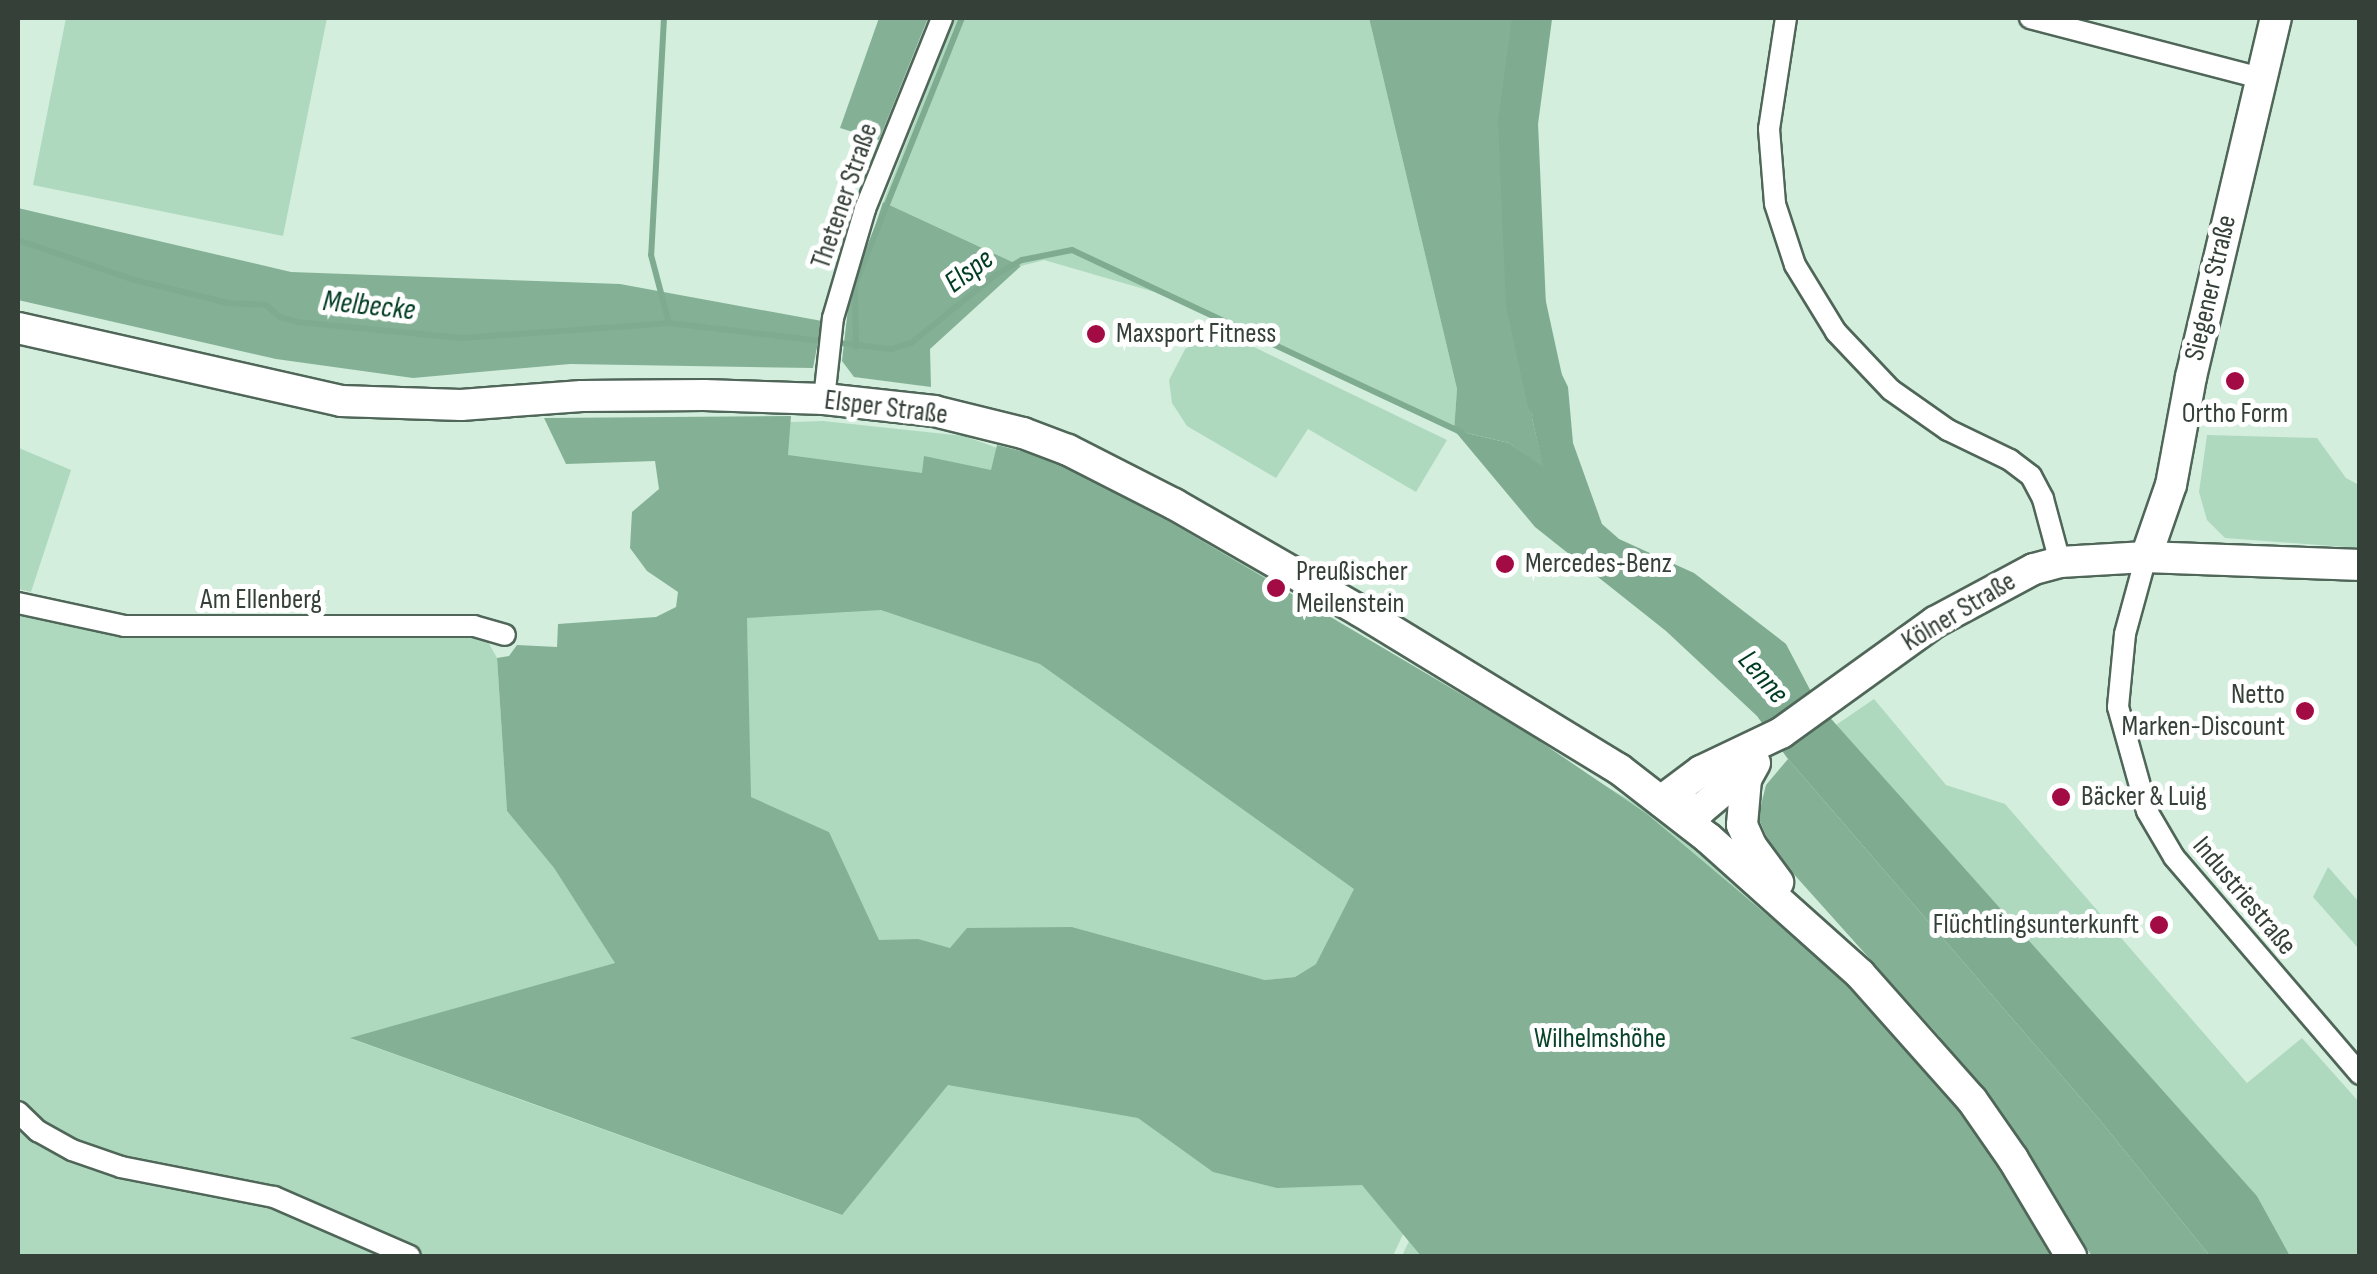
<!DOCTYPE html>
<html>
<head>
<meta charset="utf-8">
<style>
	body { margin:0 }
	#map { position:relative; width:2377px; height:1274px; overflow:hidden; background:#d3eedd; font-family:"Sofia Sans Condensed",sans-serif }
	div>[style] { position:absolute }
	.green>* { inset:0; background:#aed9bf }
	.forest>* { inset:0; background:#84b196 }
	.water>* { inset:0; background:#7fac91 }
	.stream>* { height:6px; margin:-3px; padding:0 3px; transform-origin:3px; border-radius:3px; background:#7fac91 }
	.river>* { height:40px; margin:-20px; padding:0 20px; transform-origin:20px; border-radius:20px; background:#7fac91 }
	.roads { filter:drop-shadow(2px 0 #4f6658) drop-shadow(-2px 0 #4f6658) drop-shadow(0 2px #4f6658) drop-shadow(0 -2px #4f6658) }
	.minor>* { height:20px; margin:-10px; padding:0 10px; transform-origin:10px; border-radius:10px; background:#fff }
	.primary>* { height:30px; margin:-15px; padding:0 15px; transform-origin:15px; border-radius:15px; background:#fff }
	.dots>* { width:28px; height:28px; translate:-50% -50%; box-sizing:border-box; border:5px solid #fff; border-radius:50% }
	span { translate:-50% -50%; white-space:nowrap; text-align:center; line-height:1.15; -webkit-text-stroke:10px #fff; paint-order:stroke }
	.street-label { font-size:28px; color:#354039 }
	.poi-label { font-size:28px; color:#354039 }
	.left { translate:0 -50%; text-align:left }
	.right { translate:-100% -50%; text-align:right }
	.park-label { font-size:28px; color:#094429 }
	.water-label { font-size:30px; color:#003c22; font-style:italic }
	.frame { position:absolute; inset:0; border:20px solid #354039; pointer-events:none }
</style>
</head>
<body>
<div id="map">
	<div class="green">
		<i style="clip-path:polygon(66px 18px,327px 18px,283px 236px,33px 185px)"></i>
		<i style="clip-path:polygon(955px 18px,1369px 18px,1457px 389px,1454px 430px,1301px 355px,1158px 293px,1044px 260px,1021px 266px,883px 202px)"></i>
		<i style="clip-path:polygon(1200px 321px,1447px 440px,1416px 492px,1308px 429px,1276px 478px,1187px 426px,1172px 403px,1169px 380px)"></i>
		<i style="clip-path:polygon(evenodd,823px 421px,964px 436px,1113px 489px,1264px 575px,1444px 706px,1592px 778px,1713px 849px,1877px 997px,2043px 1256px,1402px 1256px,1409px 1241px,1373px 1198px,1403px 1234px,1393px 1256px,18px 1256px,18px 613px,124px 635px,448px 634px,487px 640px,497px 658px,507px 811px,554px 868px,616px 963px,352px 1039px,841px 1215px,947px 1085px,911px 1065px,829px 832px,750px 797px,747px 629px,738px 631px,764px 423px,823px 421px,1072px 927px,1265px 980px,1295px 977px,1316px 964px,1293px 1023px,1072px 927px)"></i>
		<i style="clip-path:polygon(2207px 435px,2317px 438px,2346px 478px,2359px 485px,2359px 548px,2225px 538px,2207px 520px,2199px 492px)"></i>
		<i style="clip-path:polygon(19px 448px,71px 470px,31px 592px,18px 589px)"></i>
		<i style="clip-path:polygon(1874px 699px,1946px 785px,2005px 804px,2247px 1083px,2302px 1038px,2359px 1102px,2359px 1256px,2290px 1256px,2257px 1196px,1836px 725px)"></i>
		<i style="clip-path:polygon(2328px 867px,2359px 902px,2359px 949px,2313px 897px)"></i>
	</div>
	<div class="forest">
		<i style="clip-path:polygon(879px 18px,928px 18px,879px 140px,840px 128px)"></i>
		<i style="clip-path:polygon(1369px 18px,1535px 18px,1528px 65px,1537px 323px,1532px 418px,1544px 469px,1509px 443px,1454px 430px,1457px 389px)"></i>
		<i style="clip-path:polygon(883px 202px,1021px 266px,930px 349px,931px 387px,854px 377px,842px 361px,848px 308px)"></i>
		<i style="clip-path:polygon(18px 208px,291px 272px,620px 284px,822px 321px,813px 368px,570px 364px,413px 378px,276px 359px,18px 300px)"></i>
		<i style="clip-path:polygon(evenodd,791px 416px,788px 455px,922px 473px,924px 456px,991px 470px,997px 445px,1049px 458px,1124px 495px,1529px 734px,1647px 814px,1838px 975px,1889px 1025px,1992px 1151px,2058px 1256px,1421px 1256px,1362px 1185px,1277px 1188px,1213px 1172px,1138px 1118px,948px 1085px,842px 1215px,350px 1038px,615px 963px,554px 868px,507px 811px,497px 658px,509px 656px,517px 645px,557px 647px,558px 624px,656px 617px,676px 607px,678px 592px,647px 571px,630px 548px,632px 512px,659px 489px,655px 461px,566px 464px,544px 418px,791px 416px,881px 610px,1040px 664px,1354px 889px,1316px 964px,1295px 977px,1265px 980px,1072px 927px,967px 928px,950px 948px,918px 939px,879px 940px,829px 832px,751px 797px,747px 618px,881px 610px)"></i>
		<i style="clip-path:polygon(1788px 759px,2099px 1119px,2210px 1256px,2092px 1256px,1939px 1036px,1773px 851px,1758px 817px,1766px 785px)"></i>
	</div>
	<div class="water">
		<i style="clip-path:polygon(1537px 323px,1568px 387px,1573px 443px,1602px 524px,1619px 539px,1694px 573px,1786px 644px,1817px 703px,2257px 1196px,2290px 1256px,2210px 1256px,2099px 1119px,1788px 759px,1757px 716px,1666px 631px,1535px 527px,1454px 430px,1509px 443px,1543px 467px,1532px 418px)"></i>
	</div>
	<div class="stream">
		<i style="left:664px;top:18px;width:237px;rotate:93.1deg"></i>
		<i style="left:651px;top:255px;width:70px;rotate:75.2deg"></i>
		<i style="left:669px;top:323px;width:224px;rotate:6.7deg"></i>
		<i style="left:891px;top:349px;width:21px;rotate:-17deg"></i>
		<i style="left:911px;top:343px;width:107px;rotate:-38.9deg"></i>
		<i style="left:994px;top:276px;width:32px;rotate:-30deg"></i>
		<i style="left:1022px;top:260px;width:51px;rotate:-11.3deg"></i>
		<i style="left:1072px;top:250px;width:431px;rotate:25.1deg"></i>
		<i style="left:18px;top:240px;width:120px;rotate:19deg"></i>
		<i style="left:131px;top:279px;width:100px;rotate:13.9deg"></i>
		<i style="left:228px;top:303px;width:38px;rotate:3deg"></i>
		<i style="left:266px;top:305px;width:18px;rotate:41deg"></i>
		<i style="left:280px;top:317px;width:18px;rotate:16deg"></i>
		<i style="left:297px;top:322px;width:166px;rotate:5.5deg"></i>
		<i style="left:462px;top:338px;width:208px;rotate:-4.1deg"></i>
		<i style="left:856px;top:347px;width:63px;rotate:-90.9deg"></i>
		<i style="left:855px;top:284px;width:287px;rotate:-68.1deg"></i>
	</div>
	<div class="river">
		<i style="left:1532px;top:18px;width:106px;rotate:97.6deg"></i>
		<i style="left:1518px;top:123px;width:181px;rotate:87.5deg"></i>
		<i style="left:1526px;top:304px;width:98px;rotate:77.7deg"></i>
	</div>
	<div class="roads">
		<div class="minor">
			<i style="left:1786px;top:18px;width:112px;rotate:98.7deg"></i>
			<i style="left:1769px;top:129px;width:75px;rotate:85.4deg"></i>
			<i style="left:1775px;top:204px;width:64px;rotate:71.8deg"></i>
			<i style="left:1795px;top:265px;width:79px;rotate:58.5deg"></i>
			<i style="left:1836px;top:332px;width:80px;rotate:46.5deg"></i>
			<i style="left:1891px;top:390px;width:70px;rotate:35.1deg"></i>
			<i style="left:1948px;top:430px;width:69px;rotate:25.8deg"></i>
			<i style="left:2010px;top:460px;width:26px;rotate:37deg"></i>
			<i style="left:2031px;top:476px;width:26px;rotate:62deg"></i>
			<i style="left:2043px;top:499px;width:65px;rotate:74.9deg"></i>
			<i style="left:2030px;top:18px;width:239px;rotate:14.6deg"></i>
			<i style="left:824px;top:399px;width:81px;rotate:-83.7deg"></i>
			<i style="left:833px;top:318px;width:114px;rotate:-73.6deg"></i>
			<i style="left:865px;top:209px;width:206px;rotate:-68deg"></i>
			<i style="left:2146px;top:557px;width:80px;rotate:105.3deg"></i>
			<i style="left:2125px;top:634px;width:73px;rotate:95.5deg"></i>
			<i style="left:2118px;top:707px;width:108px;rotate:74.4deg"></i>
			<i style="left:2147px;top:811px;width:53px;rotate:59.6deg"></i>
			<i style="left:2174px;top:857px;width:286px;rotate:49.4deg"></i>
			<i style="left:18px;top:603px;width:108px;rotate:12.2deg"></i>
			<i style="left:124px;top:626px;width:350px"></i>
			<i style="left:474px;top:626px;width:32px;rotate:16deg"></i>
			<i style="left:18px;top:1112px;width:28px;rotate:44deg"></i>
			<i style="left:38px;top:1131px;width:39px;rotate:29deg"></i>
			<i style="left:72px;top:1150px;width:52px;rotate:19.1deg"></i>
			<i style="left:121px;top:1167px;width:156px;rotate:11.1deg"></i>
			<i style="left:274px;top:1197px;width:148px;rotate:23.5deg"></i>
		</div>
		<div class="primary">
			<i style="left:18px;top:328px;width:331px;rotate:12.7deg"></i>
			<i style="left:341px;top:401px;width:120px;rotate:1.9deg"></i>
			<i style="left:461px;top:405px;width:121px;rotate:-4.3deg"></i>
			<i style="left:582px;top:396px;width:122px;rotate:-0.5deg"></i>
			<i style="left:704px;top:395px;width:120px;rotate:1.9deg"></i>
			<i style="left:824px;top:399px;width:111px;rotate:6.2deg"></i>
			<i style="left:934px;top:411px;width:92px;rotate:13.9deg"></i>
			<i style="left:1023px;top:433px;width:48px;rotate:20.7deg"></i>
			<i style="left:1068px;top:450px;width:119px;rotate:27deg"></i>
			<i style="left:1174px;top:504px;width:215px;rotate:29.9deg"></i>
			<i style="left:1360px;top:611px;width:303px;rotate:31.4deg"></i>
			<i style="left:1619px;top:769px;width:113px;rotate:37.8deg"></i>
			<i style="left:1708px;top:838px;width:204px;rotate:41.8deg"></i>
			<i style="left:1860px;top:974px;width:169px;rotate:48.4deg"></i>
			<i style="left:1972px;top:1100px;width:72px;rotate:55.2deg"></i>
			<i style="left:2013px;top:1159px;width:113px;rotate:59.1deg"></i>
			<i style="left:2146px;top:557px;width:76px;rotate:-70.9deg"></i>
			<i style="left:2171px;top:485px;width:110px;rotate:-79.5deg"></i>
			<i style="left:2191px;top:377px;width:369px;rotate:-76.7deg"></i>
			<i style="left:1755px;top:763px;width:18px;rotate:119deg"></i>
			<i style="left:1746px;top:779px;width:46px;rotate:95deg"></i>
			<i style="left:1742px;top:825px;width:24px;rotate:66deg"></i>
			<i style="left:1752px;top:847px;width:44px;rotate:53.4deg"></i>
			<i style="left:1661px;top:801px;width:50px;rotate:-36.9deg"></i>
			<i style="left:1701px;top:771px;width:89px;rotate:-25.4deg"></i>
			<i style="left:1781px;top:733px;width:190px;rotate:-35.8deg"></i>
			<i style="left:1935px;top:622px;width:112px;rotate:-28.2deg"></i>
			<i style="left:2034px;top:569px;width:27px;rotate:-15deg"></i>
			<i style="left:2060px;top:562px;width:86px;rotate:-3.3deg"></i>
			<i style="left:2146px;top:557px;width:214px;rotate:2.1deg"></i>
			<i style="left:1664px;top:802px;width:37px;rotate:13deg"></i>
			<i style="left:1700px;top:810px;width:67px;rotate:-40.1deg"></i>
		</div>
	</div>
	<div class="dots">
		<i style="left:1096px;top:334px;background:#a30b45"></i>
		<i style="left:2235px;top:381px;background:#a30b45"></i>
		<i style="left:1505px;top:564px;background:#a30b45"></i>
		<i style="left:1276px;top:588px;background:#a30b45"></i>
		<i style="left:2305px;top:711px;background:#a30b45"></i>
		<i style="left:2061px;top:797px;background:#a30b45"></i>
		<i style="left:2159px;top:925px;background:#a30b45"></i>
	</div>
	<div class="street-label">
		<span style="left:845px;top:196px;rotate:-71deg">Thetener Straße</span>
		<span style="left:2211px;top:288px;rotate:-77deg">Siegener Straße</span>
		<span style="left:886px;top:408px;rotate:7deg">Elsper Straße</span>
		<span style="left:261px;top:600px">Am Ellenberg</span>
		<span style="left:1959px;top:612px;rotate:-31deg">Kölner Straße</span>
		<span style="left:2244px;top:896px;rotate:50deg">Industriestraße</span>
	</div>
	<div class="poi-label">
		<span class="left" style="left:1116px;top:334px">Maxsport Fitness</span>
		<span style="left:2235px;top:414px">Ortho Form</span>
		<span class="left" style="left:1525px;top:564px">Mercedes-Benz</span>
		<span class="left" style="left:1296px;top:588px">Preußischer<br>Meilenstein</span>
		<span class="right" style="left:2285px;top:711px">Netto<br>Marken-Discount</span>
		<span class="left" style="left:2081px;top:797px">Bäcker &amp; Luig</span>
		<span class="right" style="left:2139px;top:925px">Flüchtlingsunterkunft</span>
	</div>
	<div class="park-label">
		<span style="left:1600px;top:1039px">Wilhelmshöhe</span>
	</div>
	<div class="water-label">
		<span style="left:969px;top:271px;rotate:-37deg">Elspe</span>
		<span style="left:369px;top:306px;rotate:6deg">Melbecke</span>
		<span style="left:1763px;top:677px;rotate:49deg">Lenne</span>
	</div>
	<div class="frame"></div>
</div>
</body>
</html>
